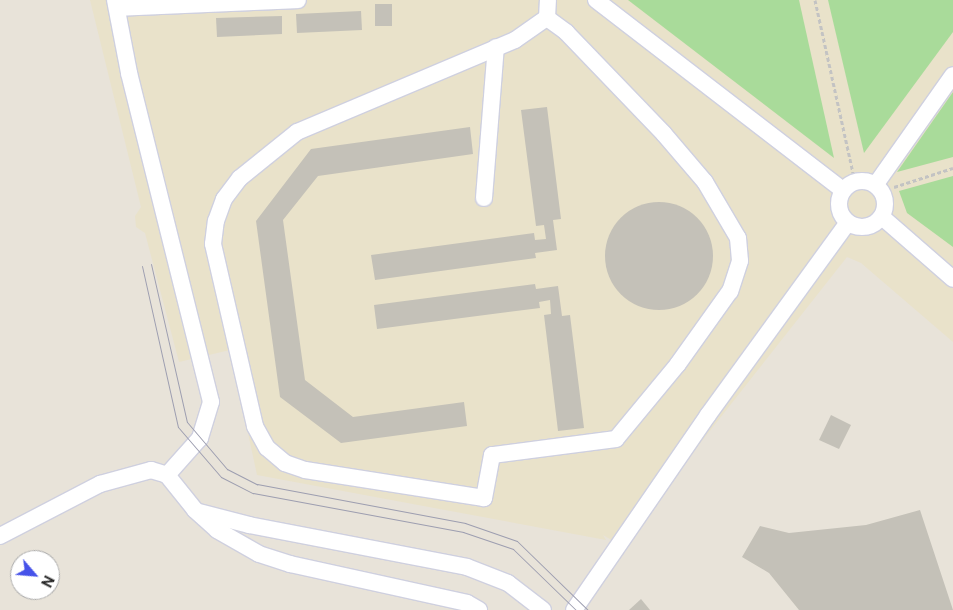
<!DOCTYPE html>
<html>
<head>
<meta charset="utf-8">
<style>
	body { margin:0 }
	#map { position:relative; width:953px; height:610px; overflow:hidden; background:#e8e3d9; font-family:"Public Sans",sans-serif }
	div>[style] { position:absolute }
	.education>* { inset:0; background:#e9e2ca }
	.green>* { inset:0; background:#a9db9a }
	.building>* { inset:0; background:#c4c1b8 }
	.round { border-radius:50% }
	.path>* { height:3px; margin-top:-1.5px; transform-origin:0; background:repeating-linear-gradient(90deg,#c3c3c3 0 4px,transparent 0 6.5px) }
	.roads { filter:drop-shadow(1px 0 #cfd0df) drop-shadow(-1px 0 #cfd0df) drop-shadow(0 1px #cfd0df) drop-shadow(0 -1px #cfd0df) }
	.minor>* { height:16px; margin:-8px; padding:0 8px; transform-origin:8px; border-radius:8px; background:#fff }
	.minor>.ring { margin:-8px; padding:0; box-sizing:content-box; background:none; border:16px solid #fff; border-radius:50% }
	.tram>* { height:1px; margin:-0.5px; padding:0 0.5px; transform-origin:0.5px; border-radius:0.5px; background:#9d9eb0 }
	span { translate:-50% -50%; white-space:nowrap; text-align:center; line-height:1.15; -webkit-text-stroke:4.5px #fff; paint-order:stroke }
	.north { position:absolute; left:10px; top:550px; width:50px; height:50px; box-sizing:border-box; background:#fff; border:1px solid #a9a9a9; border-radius:50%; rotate:117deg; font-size:14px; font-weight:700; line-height:20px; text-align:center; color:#272727 }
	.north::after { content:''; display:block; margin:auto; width:18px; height:22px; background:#4652e9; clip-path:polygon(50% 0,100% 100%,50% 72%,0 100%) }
</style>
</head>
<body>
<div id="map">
	<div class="education">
		<i style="clip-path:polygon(90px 0,953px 0,953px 342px,861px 263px,847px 257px,620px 545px,603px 535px,606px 540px,257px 475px,230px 350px,179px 362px,145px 233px,136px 227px,135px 216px,141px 207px)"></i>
	</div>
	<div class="green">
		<i style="clip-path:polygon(628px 0,799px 0,834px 158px)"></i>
		<i style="clip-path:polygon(828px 0,953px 0,953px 32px,864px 153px)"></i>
		<i style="clip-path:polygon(953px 92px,953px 157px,897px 172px)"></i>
		<i style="clip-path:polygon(953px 176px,953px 247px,907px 213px,899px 191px)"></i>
	</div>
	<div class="building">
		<i style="clip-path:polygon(375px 4px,392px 4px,392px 26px,375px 26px)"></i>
		<i style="clip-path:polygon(361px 11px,362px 30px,297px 33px,296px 14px)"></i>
		<i style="clip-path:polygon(282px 16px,282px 34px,217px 37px,216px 18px)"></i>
		<i style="clip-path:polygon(547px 107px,561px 219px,553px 220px,557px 250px,535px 253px,536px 258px,375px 280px,371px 255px,534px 233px,535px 240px,546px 239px,544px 225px,536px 226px,521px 110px)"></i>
		<i style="clip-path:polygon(470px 127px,473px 154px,318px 176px,283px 220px,305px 380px,353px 417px,464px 402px,467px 426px,341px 443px,280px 397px,256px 221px,311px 149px)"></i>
		<i class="round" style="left:605px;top:202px;width:108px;height:108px"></i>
		<i style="clip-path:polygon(535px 284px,536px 289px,558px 286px,562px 316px,570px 315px,584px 428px,558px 431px,544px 315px,551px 314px,550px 300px,539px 302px,540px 308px,377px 329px,374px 305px)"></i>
		<i style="clip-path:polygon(831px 415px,851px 425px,839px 449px,819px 440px)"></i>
		<i style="clip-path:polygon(920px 510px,953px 610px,799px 610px,769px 573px,742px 557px,760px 526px,789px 533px,866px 525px)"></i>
		<i style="clip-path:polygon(641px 599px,650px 610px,629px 610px)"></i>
	</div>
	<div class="path">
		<i style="left:815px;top:0;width:182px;rotate:77.6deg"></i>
		<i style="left:894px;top:187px;width:62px;rotate:-17.9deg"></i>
	</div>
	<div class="roads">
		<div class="minor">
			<i style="left:115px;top:0;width:74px;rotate:79.1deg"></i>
			<i style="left:129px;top:73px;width:339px;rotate:76deg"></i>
			<i style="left:211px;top:402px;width:38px;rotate:107deg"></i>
			<i style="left:200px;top:438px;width:50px;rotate:131.7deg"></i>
			<i style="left:596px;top:0;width:312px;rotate:37.6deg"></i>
			<i style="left:117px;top:8px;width:181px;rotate:-2.5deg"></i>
			<i style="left:547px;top:18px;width:24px;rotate:36deg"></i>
			<i style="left:566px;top:32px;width:141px;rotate:46.1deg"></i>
			<i style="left:664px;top:134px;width:63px;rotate:49.5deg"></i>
			<i style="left:705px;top:182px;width:65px;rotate:59.5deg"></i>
			<i style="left:738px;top:238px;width:23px;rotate:85deg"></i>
			<i style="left:740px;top:261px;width:32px;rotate:108deg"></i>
			<i style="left:730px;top:291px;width:90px;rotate:125.5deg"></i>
			<i style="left:678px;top:364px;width:97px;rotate:129.6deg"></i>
			<i style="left:616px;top:439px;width:125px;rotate:172.6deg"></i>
			<i style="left:492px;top:455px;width:44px;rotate:100.5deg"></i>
			<i style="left:484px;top:498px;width:181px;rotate:-171.1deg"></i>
			<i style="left:305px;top:470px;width:21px;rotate:-161deg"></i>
			<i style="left:285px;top:463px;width:23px;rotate:-140deg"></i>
			<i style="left:267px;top:448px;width:25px;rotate:-119deg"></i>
			<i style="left:255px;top:426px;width:187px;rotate:-103deg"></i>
			<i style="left:213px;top:244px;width:23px;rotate:-83deg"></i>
			<i style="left:216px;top:221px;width:23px;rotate:-70deg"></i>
			<i style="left:224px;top:199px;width:26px;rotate:-53deg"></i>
			<i style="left:240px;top:178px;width:73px;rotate:-38.9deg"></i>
			<i style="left:297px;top:132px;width:237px;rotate:-22.9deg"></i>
			<i style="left:515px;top:40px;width:39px;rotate:-35deg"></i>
			<i style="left:547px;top:18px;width:18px;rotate:-87deg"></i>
			<i class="ring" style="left:839px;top:181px;width:30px;height:30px"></i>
			<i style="left:876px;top:184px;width:133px;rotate:-54.8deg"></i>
			<i style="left:484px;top:198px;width:151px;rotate:-85.5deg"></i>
			<i style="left:882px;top:217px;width:94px;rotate:41.1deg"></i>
			<i style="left:199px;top:512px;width:52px;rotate:14.6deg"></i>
			<i style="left:249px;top:525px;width:222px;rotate:10.9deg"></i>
			<i style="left:467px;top:567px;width:44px;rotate:21.3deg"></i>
			<i style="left:508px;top:583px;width:44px;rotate:37.6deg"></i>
			<i style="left:0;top:536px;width:113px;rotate:-27.5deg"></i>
			<i style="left:100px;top:484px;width:53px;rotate:-15.4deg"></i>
			<i style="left:151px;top:470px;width:17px;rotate:17deg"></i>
			<i style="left:167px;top:475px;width:45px;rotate:51.3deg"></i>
			<i style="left:195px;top:510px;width:30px;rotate:42deg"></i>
			<i style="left:217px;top:530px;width:48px;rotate:29.7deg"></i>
			<i style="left:259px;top:554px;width:33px;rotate:18deg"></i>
			<i style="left:290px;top:564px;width:181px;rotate:12.4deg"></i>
			<i style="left:467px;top:603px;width:14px;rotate:30deg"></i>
			<i style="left:574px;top:610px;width:237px;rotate:-55.5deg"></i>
			<i style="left:708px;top:415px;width:238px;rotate:-54deg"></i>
		</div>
	</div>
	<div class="tram">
		<i style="left:151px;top:264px;width:162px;rotate:77.2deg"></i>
		<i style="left:187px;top:422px;width:62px;rotate:49.6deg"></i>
		<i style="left:227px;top:469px;width:34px;rotate:27deg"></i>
		<i style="left:257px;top:484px;width:212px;rotate:10.6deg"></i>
		<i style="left:465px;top:523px;width:55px;rotate:19.1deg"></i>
		<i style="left:517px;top:541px;width:99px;rotate:44.2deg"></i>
		<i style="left:142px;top:266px;width:165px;rotate:77.4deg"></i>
		<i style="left:178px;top:427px;width:66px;rotate:49.3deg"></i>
		<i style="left:221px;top:477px;width:36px;rotate:27deg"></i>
		<i style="left:253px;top:493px;width:214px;rotate:10.5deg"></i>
		<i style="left:463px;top:532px;width:53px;rotate:18.8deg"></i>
		<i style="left:513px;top:549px;width:88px;rotate:44.1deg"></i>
	</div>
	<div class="north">N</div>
</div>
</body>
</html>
